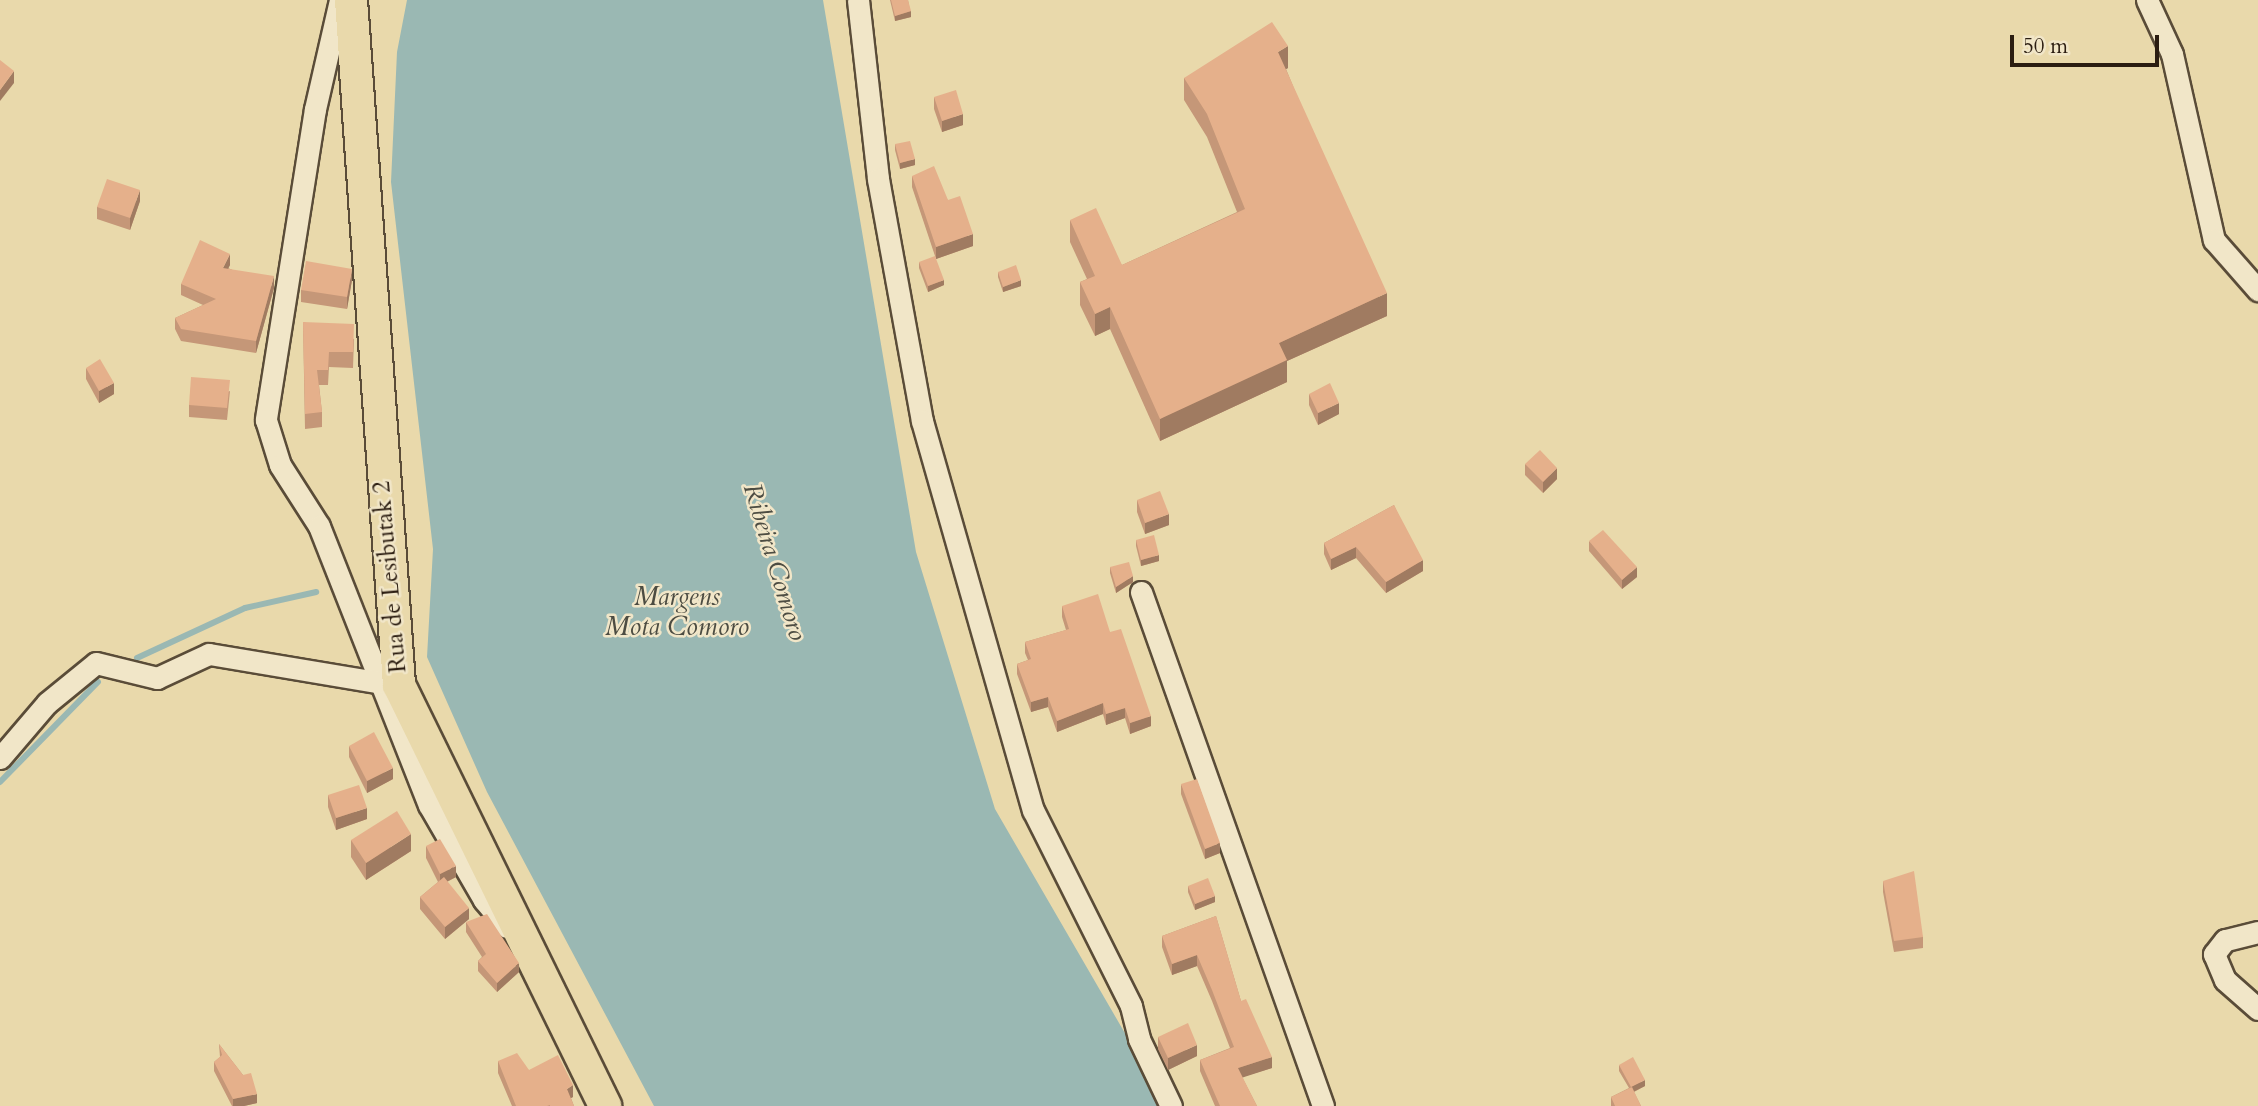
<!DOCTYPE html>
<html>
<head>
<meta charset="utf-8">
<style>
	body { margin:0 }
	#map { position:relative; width:2258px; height:1106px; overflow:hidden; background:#e9d9ab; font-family:Cardo,serif }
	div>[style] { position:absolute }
	.water>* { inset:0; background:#9ab8b3 }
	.stream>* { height:6px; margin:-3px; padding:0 3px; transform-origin:3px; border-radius:3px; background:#9ab8b3 }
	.roads { filter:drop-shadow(2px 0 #5a4c38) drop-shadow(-2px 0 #5a4c38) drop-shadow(0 2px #5a4c38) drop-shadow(0 -2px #5a4c38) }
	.minor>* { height:21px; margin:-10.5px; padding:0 10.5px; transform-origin:10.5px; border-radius:10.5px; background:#f1e6c8 }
	.primary>* { height:32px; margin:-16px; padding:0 16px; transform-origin:16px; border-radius:16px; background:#e9d9ab }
	.wall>* { inset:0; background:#c59778 }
	.shaded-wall>* { inset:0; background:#a07b61 }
	.building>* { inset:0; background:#e5b08b }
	span { translate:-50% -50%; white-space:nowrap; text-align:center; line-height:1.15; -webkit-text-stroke:5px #f1e6c8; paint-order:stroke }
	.street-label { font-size:24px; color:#2b1d11 }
	.water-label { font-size:26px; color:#4c4c42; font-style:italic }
	.scale { position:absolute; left:2010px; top:35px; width:149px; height:32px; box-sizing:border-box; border:4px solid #2b1d11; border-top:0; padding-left:9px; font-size:21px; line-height:24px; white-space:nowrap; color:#2b1d11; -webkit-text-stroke:5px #f1e6c8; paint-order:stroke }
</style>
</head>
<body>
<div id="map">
	<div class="water">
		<i style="clip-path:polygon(407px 0,823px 0,916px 552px,995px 809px,1126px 1035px,1158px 1106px,654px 1106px,487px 792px,427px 657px,433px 549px,391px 182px,397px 52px)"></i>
	</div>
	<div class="stream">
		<i style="left:137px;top:658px;width:119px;rotate:-24.8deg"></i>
		<i style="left:245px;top:608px;width:73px;rotate:-12.7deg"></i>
		<i style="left:0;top:782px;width:140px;rotate:-45.6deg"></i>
	</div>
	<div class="roads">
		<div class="minor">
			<i style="left:340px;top:0;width:112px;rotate:102.9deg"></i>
			<i style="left:315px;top:109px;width:315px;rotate:99deg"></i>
			<i style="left:266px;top:420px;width:47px;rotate:72.7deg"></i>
			<i style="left:280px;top:465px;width:72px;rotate:57.4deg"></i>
			<i style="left:319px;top:526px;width:300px;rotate:68.5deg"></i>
			<i style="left:429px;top:805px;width:110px;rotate:59.9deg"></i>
			<i style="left:484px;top:900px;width:35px;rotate:50deg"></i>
			<i style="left:858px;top:0;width:180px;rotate:83.6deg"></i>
			<i style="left:878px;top:179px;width:246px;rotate:79.7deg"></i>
			<i style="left:922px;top:421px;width:405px;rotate:74.1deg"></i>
			<i style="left:1033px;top:810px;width:219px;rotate:63.4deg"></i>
			<i style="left:1131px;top:1006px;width:34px;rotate:76deg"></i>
			<i style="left:1139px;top:1039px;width:74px;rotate:64.5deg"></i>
			<i style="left:2147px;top:0;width:60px;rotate:65.2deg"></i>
			<i style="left:2172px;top:54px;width:191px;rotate:77.3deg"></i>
			<i style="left:2214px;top:240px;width:67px;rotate:48.7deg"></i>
			<i style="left:1141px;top:592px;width:545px;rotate:70.5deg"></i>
			<i style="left:0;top:758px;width:72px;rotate:-49.5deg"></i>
			<i style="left:47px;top:703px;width:63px;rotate:-39.2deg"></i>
			<i style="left:96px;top:663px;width:63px;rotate:13.8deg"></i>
			<i style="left:157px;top:678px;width:57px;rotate:-24.8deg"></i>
			<i style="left:209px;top:654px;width:175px;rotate:9.5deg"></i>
			<i style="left:2258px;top:932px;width:34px;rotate:166deg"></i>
			<i style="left:2225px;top:940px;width:18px;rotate:128deg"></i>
			<i style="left:2214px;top:954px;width:28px;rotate:67deg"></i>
			<i style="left:2225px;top:980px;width:44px;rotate:41.3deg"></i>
		</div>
		<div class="primary">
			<i style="left:351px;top:0;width:687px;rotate:85.99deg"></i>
			<i style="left:399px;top:685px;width:469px;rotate:63.9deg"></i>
		</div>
	</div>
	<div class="wall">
		<i style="clip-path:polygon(890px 0,908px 0,911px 17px,895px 21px)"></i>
		<i style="clip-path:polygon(1288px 68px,1286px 69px,1387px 316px,1287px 361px,1287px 382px,1160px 441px,1110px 329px,1095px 336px,1080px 305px,1080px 282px,1087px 279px,1070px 242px,1070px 220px,1122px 265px,1237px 212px,1207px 137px,1184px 100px,1184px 78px)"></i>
		<i style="clip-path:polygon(934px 97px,963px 125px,942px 132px,934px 109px)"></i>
		<i style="clip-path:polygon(895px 144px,915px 165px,900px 169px,895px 150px)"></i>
		<i style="clip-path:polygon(912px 176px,948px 200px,973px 246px,936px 259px,912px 187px)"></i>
		<i style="clip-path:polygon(140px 201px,130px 230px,97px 219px,97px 207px)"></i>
		<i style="clip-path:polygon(919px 262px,944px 285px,928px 292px,919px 268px)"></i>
		<i style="clip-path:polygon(230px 265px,228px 268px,274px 288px,256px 353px,181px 341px,175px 329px,175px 318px,203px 305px,181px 295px,181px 284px)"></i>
		<i style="clip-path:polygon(998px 272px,1021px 286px,1003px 292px,998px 277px)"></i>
		<i style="clip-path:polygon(352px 280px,347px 309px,301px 302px,301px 290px)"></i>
		<i style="clip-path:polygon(303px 322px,354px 339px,353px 368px,329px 367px,328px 385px,319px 385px,322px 412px,322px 427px,305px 429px)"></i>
		<i style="clip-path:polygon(86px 368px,114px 394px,99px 403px,86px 379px)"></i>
		<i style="clip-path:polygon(230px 391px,227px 420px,189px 417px,189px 405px)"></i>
		<i style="clip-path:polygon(1309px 394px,1339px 414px,1318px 425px,1309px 405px)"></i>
		<i style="clip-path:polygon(1525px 464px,1557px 479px,1543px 493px,1525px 475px)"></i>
		<i style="clip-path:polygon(1137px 500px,1169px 525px,1145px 534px,1137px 512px)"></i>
		<i style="clip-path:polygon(1394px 505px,1423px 571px,1386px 593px,1356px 558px,1331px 570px,1324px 554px,1324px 543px)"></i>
		<i style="clip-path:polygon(1136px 540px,1159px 561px,1141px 566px,1136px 546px)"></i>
		<i style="clip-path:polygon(1589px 541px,1637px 577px,1622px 589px,1589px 551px)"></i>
		<i style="clip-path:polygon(1110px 567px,1133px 582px,1116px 593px,1110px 573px)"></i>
		<i style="clip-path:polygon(1062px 606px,1110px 632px,1151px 726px,1130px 734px,1125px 718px,1106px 725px,1103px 714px,1057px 732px,1048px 707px,1031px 712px,1017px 674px,1017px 664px,1028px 660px,1025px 653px,1025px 642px,1066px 630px,1062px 617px)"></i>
		<i style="clip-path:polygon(349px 746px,393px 779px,367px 793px,349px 757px)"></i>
		<i style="clip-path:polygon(1181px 784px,1220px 853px,1205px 859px,1181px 794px)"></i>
		<i style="clip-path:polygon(328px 795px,367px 819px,336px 830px,328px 807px)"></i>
		<i style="clip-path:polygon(351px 840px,411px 851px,366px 880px,351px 857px)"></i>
		<i style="clip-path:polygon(426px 846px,456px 877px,447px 882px,469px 919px,445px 939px,420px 909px,420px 897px,438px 882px,426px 858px)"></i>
		<i style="clip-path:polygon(1883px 881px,1923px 937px,1923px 948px,1894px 952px,1883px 892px)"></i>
		<i style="clip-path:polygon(1188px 886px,1215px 902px,1195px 910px,1188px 892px)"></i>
		<i style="clip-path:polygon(1216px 916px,1241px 1001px,1272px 1068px,1242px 1077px,1257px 1106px,1215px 1106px,1200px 1071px,1200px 1060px,1230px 1048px,1212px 1001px,1197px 966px,1172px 975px,1162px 947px,1162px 936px)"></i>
		<i style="clip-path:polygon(466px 922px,519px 972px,497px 992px,478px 971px,478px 961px,482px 957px,466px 932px)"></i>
		<i style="clip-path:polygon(1158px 1037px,1197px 1056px,1168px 1070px,1158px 1049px)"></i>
		<i style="clip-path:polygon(219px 1044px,243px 1075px,257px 1103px,244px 1106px,232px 1106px,214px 1071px,214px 1062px,220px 1057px)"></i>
		<i style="clip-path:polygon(498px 1061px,529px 1070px,573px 1097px,571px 1098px,574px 1106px,512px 1106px,498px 1073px)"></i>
		<i style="clip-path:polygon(1619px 1065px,1645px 1086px,1634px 1092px,1641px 1106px,1611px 1106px,1611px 1097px,1629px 1088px,1619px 1071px)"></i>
	</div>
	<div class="shaded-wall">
		<i style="clip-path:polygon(911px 11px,911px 17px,895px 21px,895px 16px)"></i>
		<i style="clip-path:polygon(1288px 46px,1288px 68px,1278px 74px,1278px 52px)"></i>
		<i style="clip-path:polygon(14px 71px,14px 83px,0 101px,0 90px)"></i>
		<i style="clip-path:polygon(963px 114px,963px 125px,942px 132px,942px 121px)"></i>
		<i style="clip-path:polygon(915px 159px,915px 165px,900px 169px,900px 163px)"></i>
		<i style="clip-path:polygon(140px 190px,140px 201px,130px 230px,130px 218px)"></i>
		<i style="clip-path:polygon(973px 234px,973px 246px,936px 259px,936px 247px)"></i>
		<i style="clip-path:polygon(230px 254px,230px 265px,223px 279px,223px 268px)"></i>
		<i style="clip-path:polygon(352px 269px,352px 280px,347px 309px,347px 297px)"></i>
		<i style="clip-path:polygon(274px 276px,274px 288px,256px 353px,256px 341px)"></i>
		<i style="clip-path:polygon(944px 280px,944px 285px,928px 292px,928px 286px)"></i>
		<i style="clip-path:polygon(1021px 280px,1021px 286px,1003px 292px,1003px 287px)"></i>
		<i style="clip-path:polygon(1387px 293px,1387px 316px,1287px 361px,1287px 382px,1160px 441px,1160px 419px,1279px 343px)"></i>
		<i style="clip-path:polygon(1110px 307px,1110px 329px,1095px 336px,1095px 314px)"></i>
		<i style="clip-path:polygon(114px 383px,114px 394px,99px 403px,99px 391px)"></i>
		<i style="clip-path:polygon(1339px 403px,1339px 414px,1318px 425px,1318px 413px)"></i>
		<i style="clip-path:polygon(1557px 468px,1557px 479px,1543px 493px,1543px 482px)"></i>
		<i style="clip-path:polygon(1169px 514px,1169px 525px,1145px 534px,1145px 523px)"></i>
		<i style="clip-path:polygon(1356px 547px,1356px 558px,1331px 570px,1331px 559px)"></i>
		<i style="clip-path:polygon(1159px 555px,1159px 561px,1141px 566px,1141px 560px)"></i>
		<i style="clip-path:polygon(1423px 560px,1423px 571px,1386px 593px,1386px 582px)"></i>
		<i style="clip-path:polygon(1637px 567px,1637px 577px,1622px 589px,1622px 580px)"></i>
		<i style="clip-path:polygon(1133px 576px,1133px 582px,1116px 593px,1116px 587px)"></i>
		<i style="clip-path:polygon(1048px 697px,1048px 707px,1031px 712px,1031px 702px)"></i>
		<i style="clip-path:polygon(1103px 703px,1103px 714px,1057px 732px,1057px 721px)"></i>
		<i style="clip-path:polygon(1125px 708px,1125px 718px,1106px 725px,1106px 714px)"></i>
		<i style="clip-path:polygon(1151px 716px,1151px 726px,1130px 734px,1130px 723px)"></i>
		<i style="clip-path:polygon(393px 768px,393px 779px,367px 793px,367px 781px)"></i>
		<i style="clip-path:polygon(367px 808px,367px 819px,336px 830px,336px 818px)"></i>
		<i style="clip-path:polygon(411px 834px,411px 851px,366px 880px,366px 863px)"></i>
		<i style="clip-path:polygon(1220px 843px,1220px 853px,1205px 859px,1205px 849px)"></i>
		<i style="clip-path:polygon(456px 866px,456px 877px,440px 885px,440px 874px)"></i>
		<i style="clip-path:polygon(1215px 896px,1215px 902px,1195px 910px,1195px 904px)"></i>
		<i style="clip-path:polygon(469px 908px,469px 919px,445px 939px,445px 927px)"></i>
		<i style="clip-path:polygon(1197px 955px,1197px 966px,1172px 975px,1172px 964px)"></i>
		<i style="clip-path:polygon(519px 963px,519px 972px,497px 992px,497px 983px)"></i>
		<i style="clip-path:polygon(1197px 1045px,1197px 1056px,1168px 1070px,1168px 1058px)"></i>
		<i style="clip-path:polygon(1272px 1057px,1272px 1068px,1238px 1079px,1238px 1068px)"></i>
		<i style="clip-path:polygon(1645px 1080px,1645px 1086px,1631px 1093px,1631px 1087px)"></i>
		<i style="clip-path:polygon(573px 1085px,573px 1097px,567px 1100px,567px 1089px)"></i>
		<i style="clip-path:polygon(257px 1094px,257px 1103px,244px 1106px,233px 1106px,233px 1099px)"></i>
	</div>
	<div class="building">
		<i style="clip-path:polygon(891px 0,908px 0,911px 11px,895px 16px)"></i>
		<i style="clip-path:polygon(1272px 22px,1288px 46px,1278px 52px,1387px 293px,1279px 343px,1287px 360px,1160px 419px,1110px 307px,1095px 314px,1080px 282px,1095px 276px,1070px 220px,1096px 208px,1122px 265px,1245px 209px,1207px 114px,1184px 78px)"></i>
		<i style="clip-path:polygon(0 60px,14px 71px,0 90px)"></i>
		<i style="clip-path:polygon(956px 90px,963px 114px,942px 121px,934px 97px)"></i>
		<i style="clip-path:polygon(910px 141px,915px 159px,900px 163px,895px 144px)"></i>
		<i style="clip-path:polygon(934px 166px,948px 200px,960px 196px,973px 234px,936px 247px,912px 176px)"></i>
		<i style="clip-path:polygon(107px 179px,140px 190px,130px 218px,97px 207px)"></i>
		<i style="clip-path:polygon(200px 240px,230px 254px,223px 268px,274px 276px,256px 341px,181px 329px,175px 318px,216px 299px,181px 284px)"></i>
		<i style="clip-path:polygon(935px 256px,944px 280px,928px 286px,919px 262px)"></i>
		<i style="clip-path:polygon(306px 261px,352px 269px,347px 297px,301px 290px)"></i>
		<i style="clip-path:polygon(1016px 265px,1021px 280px,1003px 287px,998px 272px)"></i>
		<i style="clip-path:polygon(303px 322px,354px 324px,353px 352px,329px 352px,328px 370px,317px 370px,322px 412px,305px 414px)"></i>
		<i style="clip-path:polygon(100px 359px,114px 383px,99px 391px,86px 368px)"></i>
		<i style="clip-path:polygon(191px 377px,230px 380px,227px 408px,189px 405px)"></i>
		<i style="clip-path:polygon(1330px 383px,1339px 403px,1318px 413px,1309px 394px)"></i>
		<i style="clip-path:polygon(1540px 450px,1557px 468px,1543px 482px,1525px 464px)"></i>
		<i style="clip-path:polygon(1160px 491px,1169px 514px,1145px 523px,1137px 500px)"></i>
		<i style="clip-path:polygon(1394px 505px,1423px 560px,1386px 582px,1356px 547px,1331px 559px,1324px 543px)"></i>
		<i style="clip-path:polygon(1603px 530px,1637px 567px,1622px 580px,1589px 541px)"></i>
		<i style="clip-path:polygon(1154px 535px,1159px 555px,1141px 560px,1136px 540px)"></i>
		<i style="clip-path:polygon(1129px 562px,1133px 576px,1116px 587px,1110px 567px)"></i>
		<i style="clip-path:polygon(1098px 594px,1110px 632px,1121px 629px,1151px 716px,1130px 723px,1125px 708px,1106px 714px,1103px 703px,1057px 721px,1048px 697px,1031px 702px,1017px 664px,1031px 659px,1025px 642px,1069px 629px,1062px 606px)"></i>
		<i style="clip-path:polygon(374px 732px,393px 768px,367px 781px,349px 746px)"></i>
		<i style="clip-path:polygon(1197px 779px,1220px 843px,1205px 849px,1181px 784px)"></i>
		<i style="clip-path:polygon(359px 785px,367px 808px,336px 818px,328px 795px)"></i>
		<i style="clip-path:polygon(397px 811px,411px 834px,366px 863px,351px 840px)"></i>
		<i style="clip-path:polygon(440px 839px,456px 866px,440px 874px,426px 846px)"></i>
		<i style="clip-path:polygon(1914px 871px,1923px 937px,1894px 941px,1883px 881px)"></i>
		<i style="clip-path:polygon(444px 877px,469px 908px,445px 927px,420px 897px)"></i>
		<i style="clip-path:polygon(1208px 878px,1215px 896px,1195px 904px,1188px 886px)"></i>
		<i style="clip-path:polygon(487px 914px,519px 963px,497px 983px,478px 961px,486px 954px,466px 922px)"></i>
		<i style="clip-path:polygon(1216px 916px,1241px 1001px,1246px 999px,1272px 1057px,1238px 1068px,1257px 1106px,1220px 1106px,1200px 1060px,1234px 1047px,1212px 990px,1197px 955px,1172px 964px,1162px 936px)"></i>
		<i style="clip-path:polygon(1188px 1023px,1197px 1045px,1168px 1058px,1158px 1037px)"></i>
		<i style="clip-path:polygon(219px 1044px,243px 1075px,251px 1073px,257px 1094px,233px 1099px,214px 1062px,222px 1055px)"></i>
		<i style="clip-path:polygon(517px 1053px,529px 1070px,558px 1055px,573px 1085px,567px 1089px,574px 1106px,550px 1106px,550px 1105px,547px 1106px,516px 1106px,498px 1061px)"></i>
		<i style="clip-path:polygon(1633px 1057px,1645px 1080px,1631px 1087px,1619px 1065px)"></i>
		<i style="clip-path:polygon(1632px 1087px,1641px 1106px,1615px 1106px,1611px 1097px)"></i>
	</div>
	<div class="street-label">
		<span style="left:390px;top:577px;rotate:-95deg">Rua de Lesibutak 2</span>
	</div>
	<div class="water-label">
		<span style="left:775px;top:562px;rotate:73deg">Ribeira Comoro</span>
		<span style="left:677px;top:612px">Margens<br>Mota Comoro</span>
	</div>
	<div class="scale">50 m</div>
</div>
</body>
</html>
